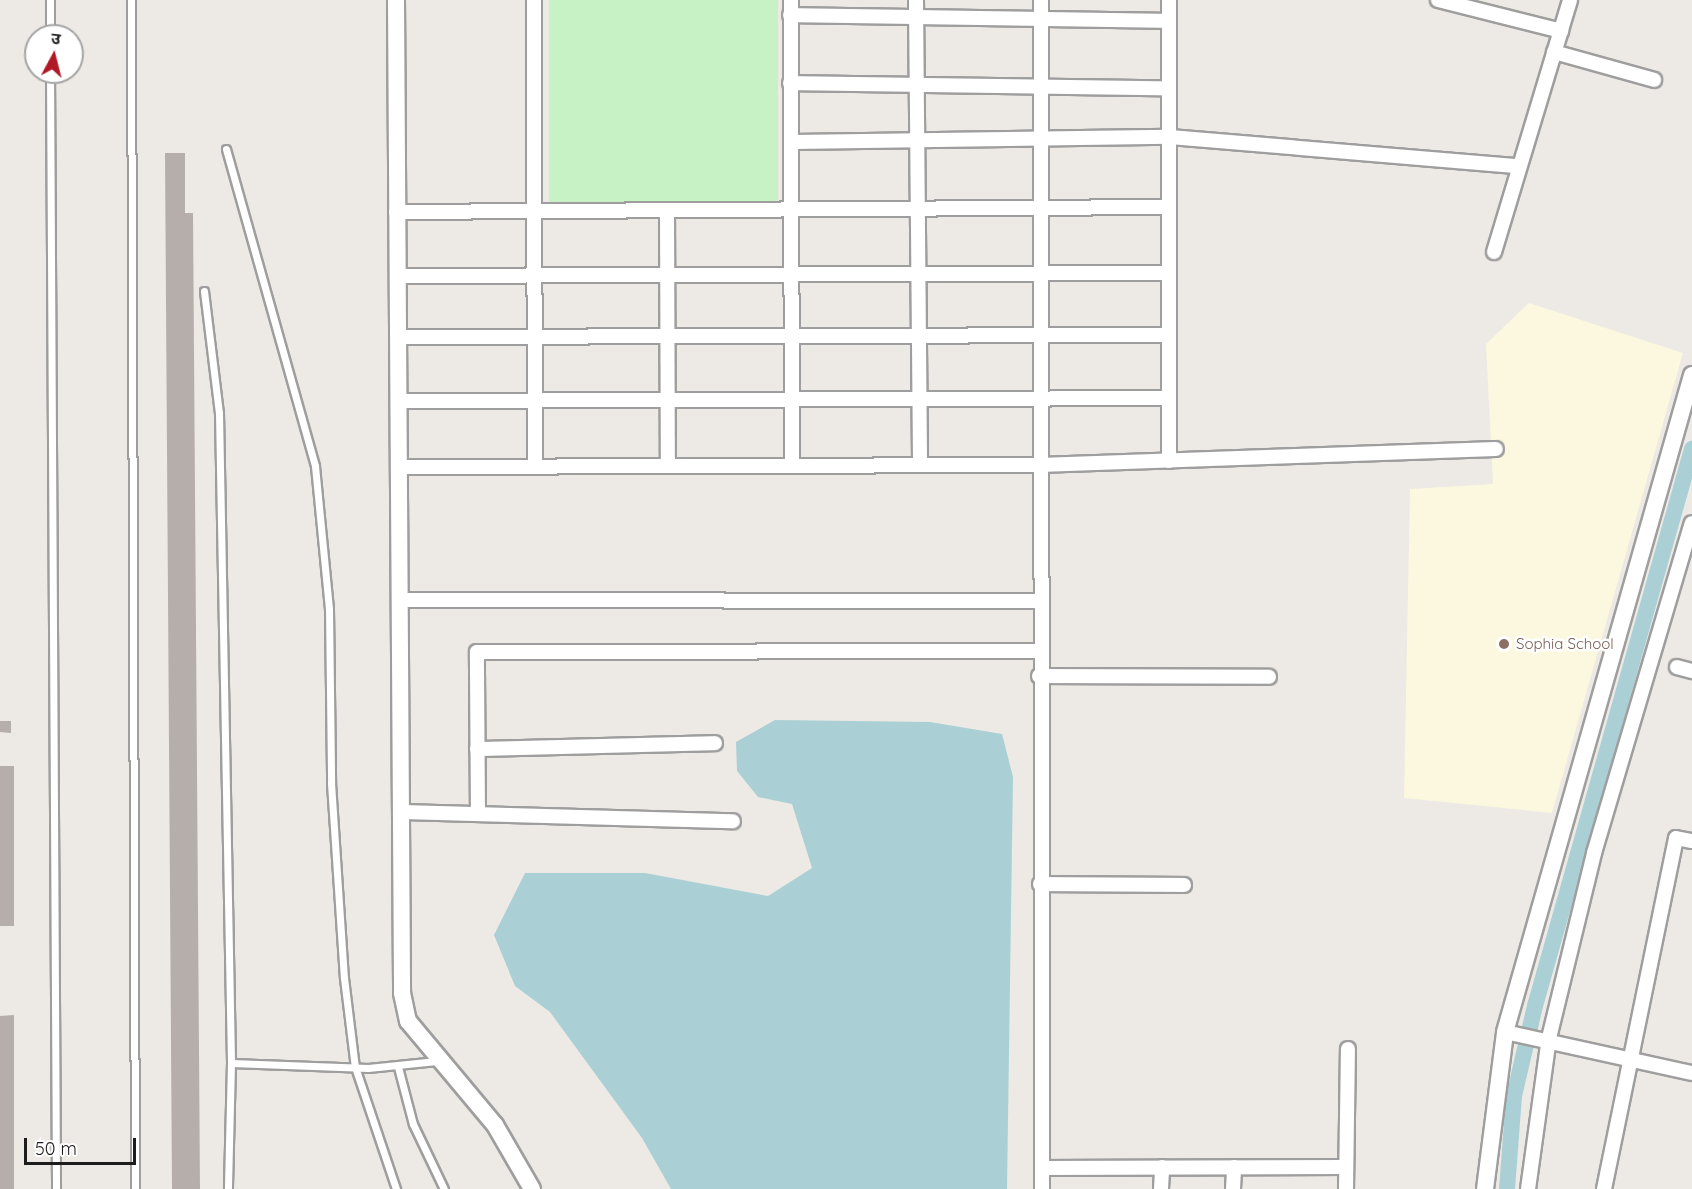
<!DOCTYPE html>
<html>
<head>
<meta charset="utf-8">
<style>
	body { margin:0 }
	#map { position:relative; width:1692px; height:1189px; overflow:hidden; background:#ede9e4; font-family:Quicksand,"Noto Sans Devanagari",sans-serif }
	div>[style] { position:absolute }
	.education>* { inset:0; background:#fbf8df }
	.park>* { inset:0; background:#c7f2c6 }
	.water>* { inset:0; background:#aad0d5 }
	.canal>* { height:16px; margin:-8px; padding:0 8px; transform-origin:8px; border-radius:8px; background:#aad0d5 }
	.building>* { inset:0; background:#b6aeaa }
	.roads { filter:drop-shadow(2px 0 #9e9e9e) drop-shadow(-2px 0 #9e9e9e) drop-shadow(0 2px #9e9e9e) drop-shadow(0 -2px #9e9e9e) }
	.service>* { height:7px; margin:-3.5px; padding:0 3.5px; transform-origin:3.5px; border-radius:3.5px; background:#fff }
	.minor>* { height:14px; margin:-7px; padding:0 7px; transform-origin:7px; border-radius:7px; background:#fff }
	.tertiary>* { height:16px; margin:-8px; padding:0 8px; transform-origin:8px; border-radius:8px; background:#fff }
	.dots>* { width:16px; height:16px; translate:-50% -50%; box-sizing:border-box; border:3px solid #fff; border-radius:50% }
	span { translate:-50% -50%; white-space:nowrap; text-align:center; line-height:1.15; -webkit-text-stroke:5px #fff; paint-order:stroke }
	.education-label { font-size:15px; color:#785e54 }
	.left { translate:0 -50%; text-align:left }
	.north { position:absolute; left:24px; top:24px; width:60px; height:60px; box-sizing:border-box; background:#fff; border:2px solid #a5a5a5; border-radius:50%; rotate:7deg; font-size:16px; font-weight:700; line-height:24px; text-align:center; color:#1d1d1d }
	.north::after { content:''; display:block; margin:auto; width:21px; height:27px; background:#b11927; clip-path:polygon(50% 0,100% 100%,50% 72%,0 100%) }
	.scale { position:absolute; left:24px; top:1138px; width:112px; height:27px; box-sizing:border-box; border:3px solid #1d1d1d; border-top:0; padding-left:8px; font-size:18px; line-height:21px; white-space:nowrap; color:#1d1d1d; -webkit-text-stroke:4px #fff; paint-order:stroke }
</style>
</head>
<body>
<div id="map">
	<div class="education">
		<i style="clip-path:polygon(1529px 303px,1683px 353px,1552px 813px,1404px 798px,1410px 489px,1493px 484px,1486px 344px)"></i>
	</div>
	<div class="park">
		<i style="clip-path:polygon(549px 0,778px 0,778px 214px,549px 213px)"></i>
	</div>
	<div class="water">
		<i style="clip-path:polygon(775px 720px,930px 722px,1002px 734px,1013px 777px,1007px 1189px,671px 1189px,642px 1138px,550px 1012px,515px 986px,494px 935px,525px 873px,645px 873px,768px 896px,812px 868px,792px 804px,758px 797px,737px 771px,736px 742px)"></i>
	</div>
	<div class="canal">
		<i style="left:1507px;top:1189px;width:93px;rotate:-85.7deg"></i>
		<i style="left:1514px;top:1096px;width:92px;rotate:-76.9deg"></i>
		<i style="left:1535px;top:1006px;width:579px;rotate:-74.26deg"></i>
	</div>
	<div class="building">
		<i style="clip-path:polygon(165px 153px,185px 153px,185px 213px,193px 213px,200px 1189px,172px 1189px)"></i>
		<i style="clip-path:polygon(0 721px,11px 721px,11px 733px,0 732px)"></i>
		<i style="clip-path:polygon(0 766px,14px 766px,14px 926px,0 926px)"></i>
		<i style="clip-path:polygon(14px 1015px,14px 1189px,0 1189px,0 1016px)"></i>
	</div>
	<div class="roads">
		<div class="service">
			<i style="left:50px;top:0;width:36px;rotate:90deg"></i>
			<i style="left:131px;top:0;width:1189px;rotate:89.81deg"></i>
			<i style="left:50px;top:72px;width:1117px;rotate:89.69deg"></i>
			<i style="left:226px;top:149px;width:329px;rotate:74.3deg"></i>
			<i style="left:315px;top:466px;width:144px;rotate:84.4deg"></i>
			<i style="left:329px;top:609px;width:174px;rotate:89.3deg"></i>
			<i style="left:331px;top:783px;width:195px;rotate:86.2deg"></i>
			<i style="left:344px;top:978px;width:90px;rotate:83deg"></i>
			<i style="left:355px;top:1067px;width:129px;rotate:71.4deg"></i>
			<i style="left:204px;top:291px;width:123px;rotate:83deg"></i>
			<i style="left:219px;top:413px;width:650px;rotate:88.94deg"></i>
			<i style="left:231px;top:1063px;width:126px;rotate:91.4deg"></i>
			<i style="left:231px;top:1063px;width:137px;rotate:2.1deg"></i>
			<i style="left:368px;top:1068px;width:69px;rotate:-5.8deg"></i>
			<i style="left:398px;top:1067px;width:59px;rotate:75.3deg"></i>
			<i style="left:413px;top:1124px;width:72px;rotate:64.5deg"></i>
		</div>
		<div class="minor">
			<i style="left:534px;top:0;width:467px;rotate:89.9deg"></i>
			<i style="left:791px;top:0;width:466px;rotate:89.9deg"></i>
			<i style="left:916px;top:0;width:465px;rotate:89.5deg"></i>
			<i style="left:1041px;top:0;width:1189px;rotate:89.95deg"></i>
			<i style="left:1169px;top:0;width:461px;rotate:90deg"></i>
			<i style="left:1438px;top:0;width:127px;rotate:14.1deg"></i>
			<i style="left:790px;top:15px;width:379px;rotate:0.9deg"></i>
			<i style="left:1554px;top:52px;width:104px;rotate:15.6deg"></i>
			<i style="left:790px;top:83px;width:379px;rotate:0.8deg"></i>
			<i style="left:792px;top:142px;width:378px;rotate:-0.8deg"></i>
			<i style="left:1170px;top:137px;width:349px;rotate:4.8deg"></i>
			<i style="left:667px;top:211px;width:255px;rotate:89.8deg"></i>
			<i style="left:396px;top:212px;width:773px;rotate:-0.37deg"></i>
			<i style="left:1494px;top:252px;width:263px;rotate:-73.2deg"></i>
			<i style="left:398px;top:276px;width:771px;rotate:-0.22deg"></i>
			<i style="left:399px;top:337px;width:770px;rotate:-0.15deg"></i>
			<i style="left:400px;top:401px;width:769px;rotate:-0.22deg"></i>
			<i style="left:400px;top:467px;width:639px;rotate:-0.18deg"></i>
			<i style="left:1039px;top:465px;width:457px;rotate:-2deg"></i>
			<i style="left:400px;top:600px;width:639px;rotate:0.09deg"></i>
			<i style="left:1677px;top:667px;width:16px;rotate:15deg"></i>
			<i style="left:1039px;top:676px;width:230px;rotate:0.2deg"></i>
			<i style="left:477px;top:749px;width:238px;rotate:-1.4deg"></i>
			<i style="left:401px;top:812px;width:332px;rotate:1.6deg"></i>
			<i style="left:478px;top:814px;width:162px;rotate:-90.4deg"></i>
			<i style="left:477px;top:652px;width:562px;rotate:-0.1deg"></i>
			<i style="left:1040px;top:884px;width:144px;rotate:0.4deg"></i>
			<i style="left:1505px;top:1032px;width:191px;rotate:12.4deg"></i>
			<i style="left:1042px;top:1168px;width:303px;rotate:-0.2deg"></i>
			<i style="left:1161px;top:1189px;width:22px;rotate:-87deg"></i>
			<i style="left:1233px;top:1189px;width:22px;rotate:-87deg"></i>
			<i style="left:1346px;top:1189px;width:140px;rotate:-89.2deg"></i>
			<i style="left:1528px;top:1189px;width:152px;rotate:-82.1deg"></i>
			<i style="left:1549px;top:1038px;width:190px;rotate:-76.3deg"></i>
			<i style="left:1594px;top:853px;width:344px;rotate:-73.5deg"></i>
			<i style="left:1604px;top:1189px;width:358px;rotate:-78.4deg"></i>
			<i style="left:1676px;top:838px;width:16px;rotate:11deg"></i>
		</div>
		<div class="tertiary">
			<i style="left:396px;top:0;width:993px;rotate:89.65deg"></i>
			<i style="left:402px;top:993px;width:29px;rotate:78deg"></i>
			<i style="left:408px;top:1021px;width:136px;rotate:50.1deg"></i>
			<i style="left:495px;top:1125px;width:74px;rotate:60deg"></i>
			<i style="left:1485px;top:1189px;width:158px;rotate:-82.7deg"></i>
			<i style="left:1505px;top:1032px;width:683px;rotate:-74.11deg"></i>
		</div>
	</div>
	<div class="dots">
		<i style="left:1504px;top:644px;background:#8d6e63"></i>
	</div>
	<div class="education-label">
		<span class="left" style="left:1516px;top:644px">Sophia School</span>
	</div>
	<div class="north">उ</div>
	<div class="scale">50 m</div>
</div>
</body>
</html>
